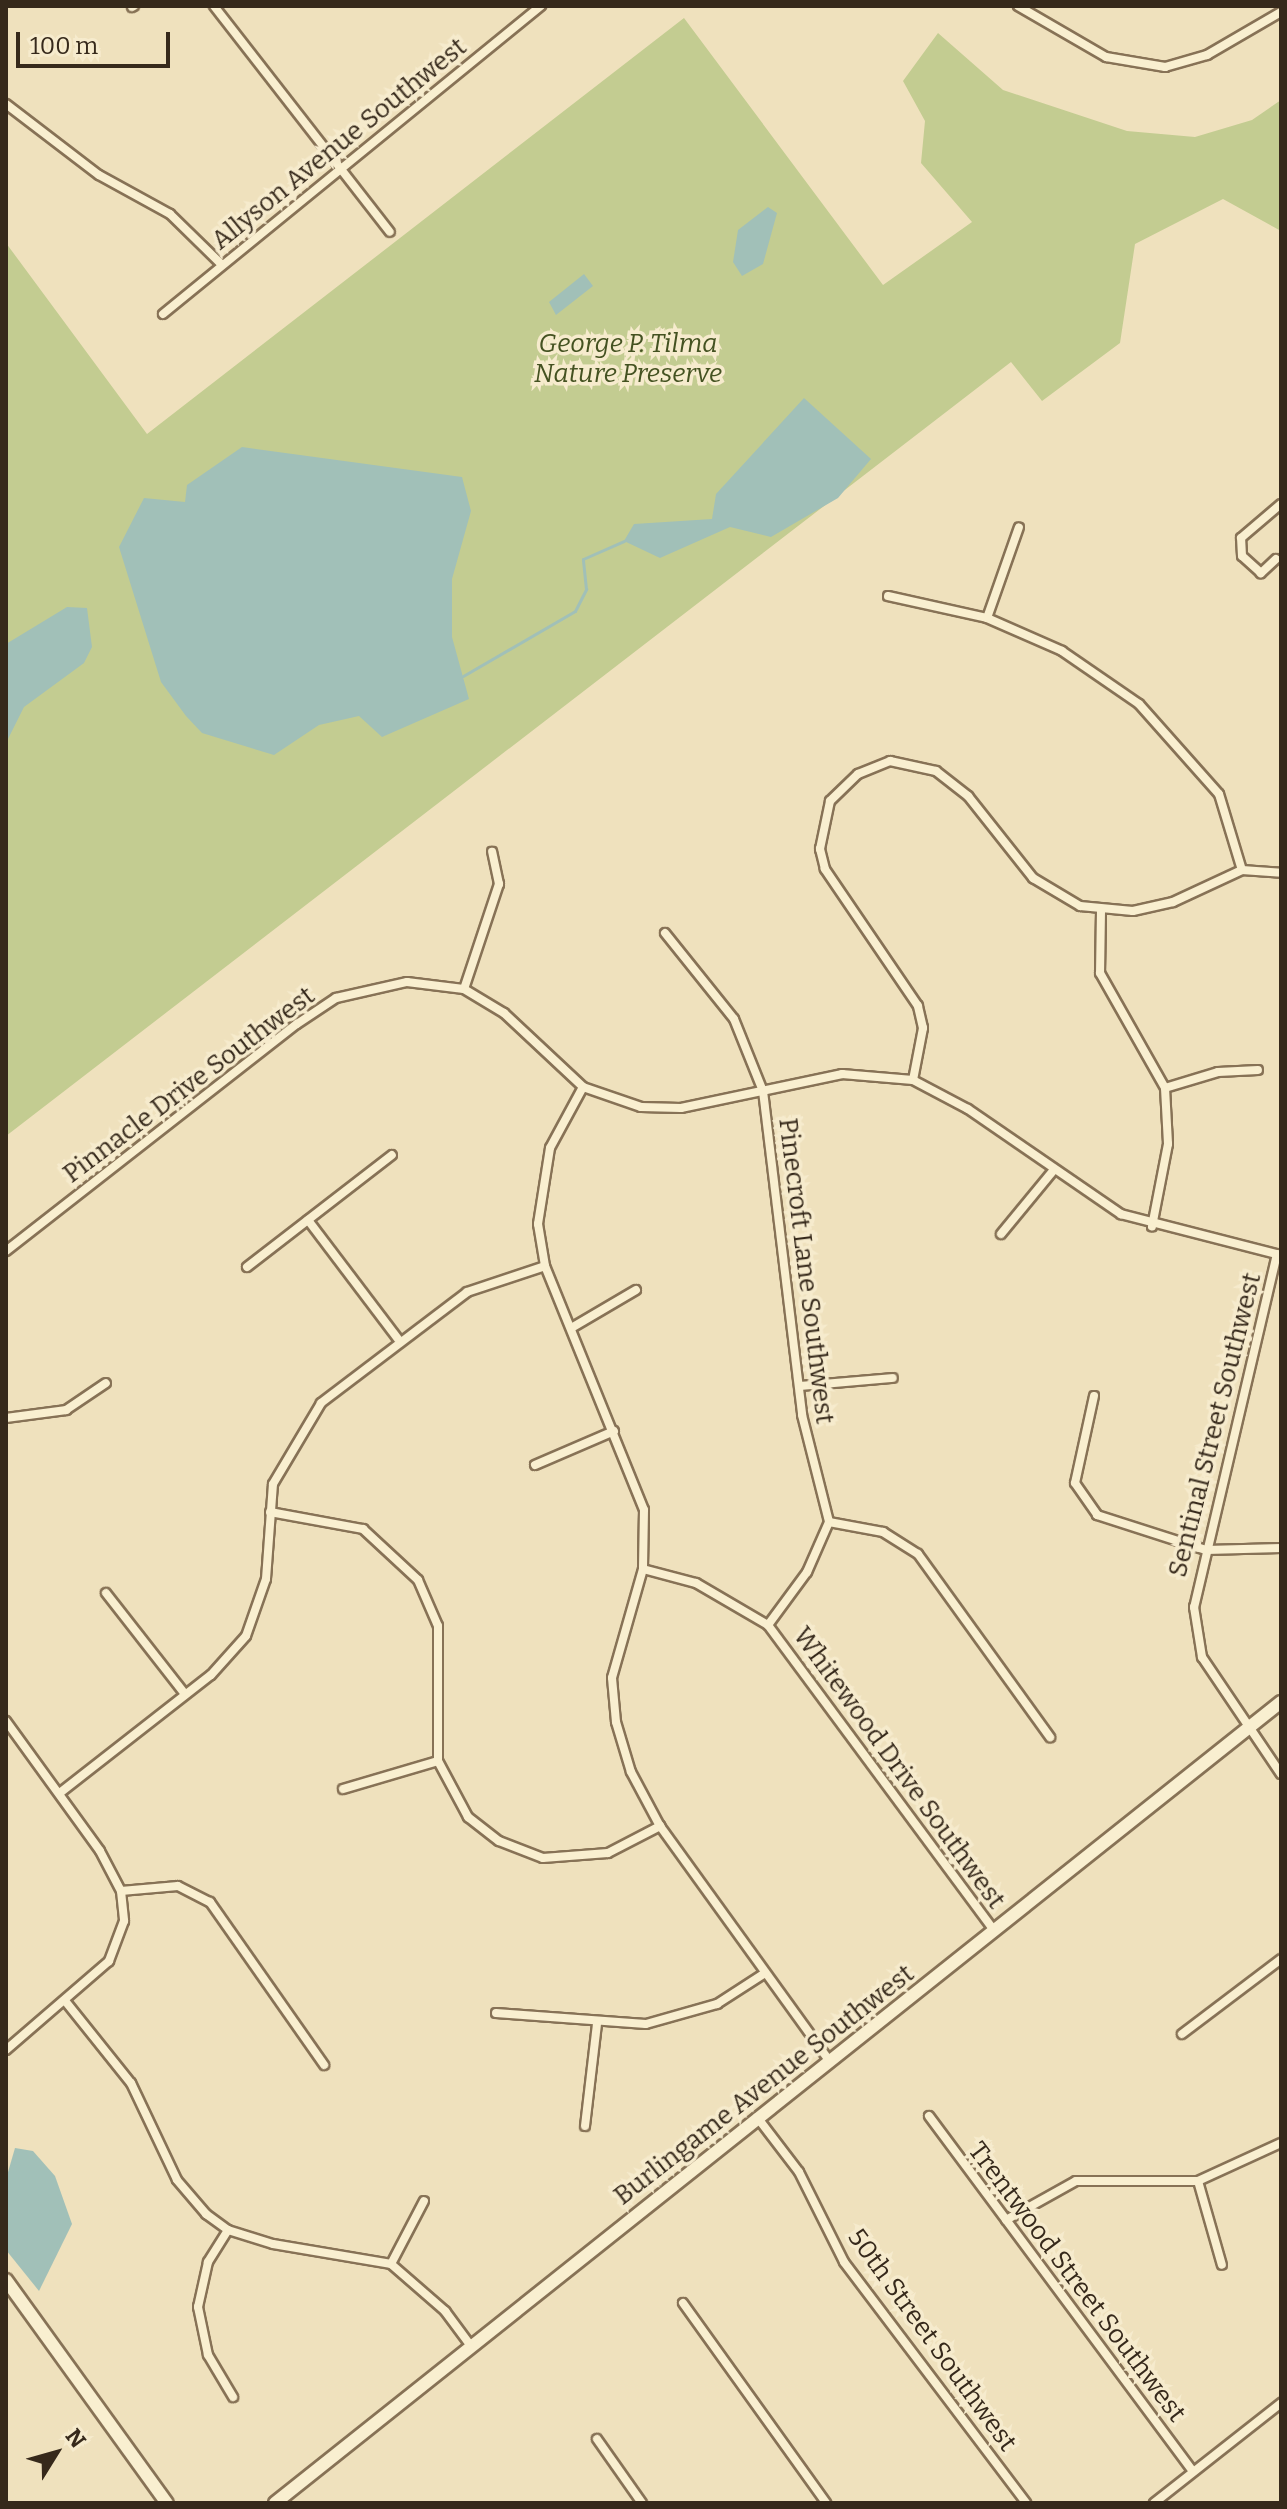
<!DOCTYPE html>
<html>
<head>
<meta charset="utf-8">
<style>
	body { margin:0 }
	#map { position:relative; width:1287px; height:2509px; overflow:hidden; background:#efe1bd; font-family:Bitter,serif }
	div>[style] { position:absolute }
	.green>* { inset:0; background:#c3cc91 }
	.water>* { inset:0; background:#a1c0b8 }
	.stream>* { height:3px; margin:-1.5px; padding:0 1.5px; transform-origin:1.5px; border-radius:1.5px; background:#a1c0b8 }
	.roads { filter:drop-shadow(2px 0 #877256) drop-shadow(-2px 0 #877256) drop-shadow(0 2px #877256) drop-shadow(0 -2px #877256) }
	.street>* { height:8px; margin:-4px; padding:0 4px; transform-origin:4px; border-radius:4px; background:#f9efd0 }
	.secondary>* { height:12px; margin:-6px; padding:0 6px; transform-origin:6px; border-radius:6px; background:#f9efd0 }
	span { translate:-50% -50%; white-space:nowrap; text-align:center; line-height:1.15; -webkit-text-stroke:7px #f6ebcd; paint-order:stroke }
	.street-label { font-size:26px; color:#36291b }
	.park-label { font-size:26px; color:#445221; font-style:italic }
	.frame { position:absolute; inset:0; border:8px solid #36291b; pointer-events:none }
	.north { position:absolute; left:16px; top:2413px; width:80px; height:80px; -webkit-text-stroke:6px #f6ebcd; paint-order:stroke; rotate:53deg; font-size:22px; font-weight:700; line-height:32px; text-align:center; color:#36291b }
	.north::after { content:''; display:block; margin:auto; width:28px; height:36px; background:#36291b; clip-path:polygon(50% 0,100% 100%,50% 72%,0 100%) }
	.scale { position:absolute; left:16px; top:32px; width:154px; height:36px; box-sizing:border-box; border:4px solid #36291b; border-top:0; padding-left:10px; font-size:24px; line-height:28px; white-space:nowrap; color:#36291b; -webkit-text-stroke:6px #f6ebcd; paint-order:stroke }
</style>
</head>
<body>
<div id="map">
	<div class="green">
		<i style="clip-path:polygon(684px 18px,883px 285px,972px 222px,921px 163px,925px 121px,903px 81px,938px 33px,1003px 90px,1127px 131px,1195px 137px,1252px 120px,1281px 100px,1281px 231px,1223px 199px,1135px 244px,1120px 343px,1042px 401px,1011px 362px,6px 1136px,6px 243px,147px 434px)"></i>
	</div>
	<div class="water">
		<i style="clip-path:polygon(768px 207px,777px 213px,763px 264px,742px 276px,733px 262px,738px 230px)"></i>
		<i style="clip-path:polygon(584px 274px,593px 286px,556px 315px,549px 302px)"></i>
		<i style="clip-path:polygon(804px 398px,871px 459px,838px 498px,771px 537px,730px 527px,660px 558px,624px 541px,634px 524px,712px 519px,716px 494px)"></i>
		<i style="clip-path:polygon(242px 447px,462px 477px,471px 511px,452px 579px,452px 637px,469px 699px,382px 737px,359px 716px,319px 725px,274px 755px,202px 733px,186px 716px,161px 682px,119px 547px,144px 498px,185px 502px,187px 485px)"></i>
		<i style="clip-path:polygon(67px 607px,87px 608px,92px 647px,84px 663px,24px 707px,6px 743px,6px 644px)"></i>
		<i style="clip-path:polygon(15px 2148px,33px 2151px,55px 2176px,72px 2224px,39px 2291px,6px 2250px,6px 2179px)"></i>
	</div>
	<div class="stream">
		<i style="left:463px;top:676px;width:129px;rotate:-30.1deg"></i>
		<i style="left:575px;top:611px;width:25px;rotate:-63deg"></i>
		<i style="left:586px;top:589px;width:30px;rotate:-96deg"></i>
		<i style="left:583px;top:559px;width:45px;rotate:-23.7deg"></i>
	</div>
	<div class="roads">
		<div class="street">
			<i style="left:214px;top:6px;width:286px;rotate:52.1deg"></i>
			<i style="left:1018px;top:6px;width:102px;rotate:30.1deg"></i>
			<i style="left:1106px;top:57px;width:60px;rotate:9.6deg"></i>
			<i style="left:1165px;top:67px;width:44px;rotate:-15.9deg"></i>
			<i style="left:1207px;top:55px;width:86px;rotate:-30.2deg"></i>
			<i style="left:132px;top:7px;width:2px;rotate:-27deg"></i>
			<i style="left:6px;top:104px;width:117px;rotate:37.4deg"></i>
			<i style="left:99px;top:175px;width:81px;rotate:28.8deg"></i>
			<i style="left:170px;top:214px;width:71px;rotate:44.4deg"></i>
			<i style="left:163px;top:314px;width:488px;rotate:-39.2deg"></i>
			<i style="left:1276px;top:559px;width:21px;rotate:137deg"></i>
			<i style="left:1261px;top:573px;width:25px;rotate:-138deg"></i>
			<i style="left:1242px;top:556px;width:18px;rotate:-93deg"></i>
			<i style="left:1241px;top:538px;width:52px;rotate:-40.4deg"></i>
			<i style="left:888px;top:596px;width:101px;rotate:12.5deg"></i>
			<i style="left:987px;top:618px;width:82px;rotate:23.7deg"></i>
			<i style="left:1062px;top:651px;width:93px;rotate:34.5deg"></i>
			<i style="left:1139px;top:704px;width:120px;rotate:48.4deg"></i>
			<i style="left:1219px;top:794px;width:79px;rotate:73.2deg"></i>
			<i style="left:987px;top:618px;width:96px;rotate:-70.6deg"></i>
			<i style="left:1101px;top:911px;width:62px;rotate:90.9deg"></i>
			<i style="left:1100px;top:973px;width:132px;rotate:60.5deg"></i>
			<i style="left:1165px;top:1088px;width:56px;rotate:86.9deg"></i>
			<i style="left:1168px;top:1144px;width:84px;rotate:101deg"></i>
			<i style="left:665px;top:933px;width:110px;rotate:51.3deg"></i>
			<i style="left:734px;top:1019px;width:78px;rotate:68.1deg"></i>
			<i style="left:763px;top:1091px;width:326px;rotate:83.1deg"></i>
			<i style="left:802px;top:1415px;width:110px;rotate:75.8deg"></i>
			<i style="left:829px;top:1522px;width:55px;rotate:113.7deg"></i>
			<i style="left:807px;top:1572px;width:66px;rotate:126.3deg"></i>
			<i style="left:464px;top:989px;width:111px;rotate:-71.6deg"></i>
			<i style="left:499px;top:884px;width:33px;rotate:-102deg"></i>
			<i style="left:913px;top:1080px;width:53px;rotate:-79.1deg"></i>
			<i style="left:923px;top:1028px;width:23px;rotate:-103deg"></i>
			<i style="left:918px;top:1006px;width:166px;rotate:-124.2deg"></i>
			<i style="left:825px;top:869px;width:21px;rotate:-104deg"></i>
			<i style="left:820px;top:849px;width:49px;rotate:-78.2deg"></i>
			<i style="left:830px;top:801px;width:39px;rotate:-44deg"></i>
			<i style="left:858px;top:774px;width:35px;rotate:-22deg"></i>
			<i style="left:890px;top:761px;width:47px;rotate:12.3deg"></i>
			<i style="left:936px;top:771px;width:41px;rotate:38deg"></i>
			<i style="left:968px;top:796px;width:105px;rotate:51.6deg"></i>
			<i style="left:1033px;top:878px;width:55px;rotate:30.8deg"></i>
			<i style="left:1080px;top:906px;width:53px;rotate:5.4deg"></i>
			<i style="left:1133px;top:911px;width:41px;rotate:-12.7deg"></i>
			<i style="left:1173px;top:902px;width:76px;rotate:-24.9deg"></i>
			<i style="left:1242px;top:870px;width:39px;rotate:4deg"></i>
			<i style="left:583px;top:1087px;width:69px;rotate:118.4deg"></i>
			<i style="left:550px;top:1148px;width:77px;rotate:99deg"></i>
			<i style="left:538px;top:1224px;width:43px;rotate:80.5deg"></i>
			<i style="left:545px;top:1266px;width:263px;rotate:67.9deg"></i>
			<i style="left:644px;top:1510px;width:59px;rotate:91deg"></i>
			<i style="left:643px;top:1569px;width:113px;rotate:105.9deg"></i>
			<i style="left:612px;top:1678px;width:44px;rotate:84.8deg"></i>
			<i style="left:616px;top:1722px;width:52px;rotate:73.3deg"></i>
			<i style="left:631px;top:1772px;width:61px;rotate:61.8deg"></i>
			<i style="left:660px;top:1826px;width:289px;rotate:54.2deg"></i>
			<i style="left:1165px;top:1088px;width:55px;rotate:-16.8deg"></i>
			<i style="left:1218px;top:1072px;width:40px;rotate:-2.9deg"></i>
			<i style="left:308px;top:1220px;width:149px;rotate:52.9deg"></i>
			<i style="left:1001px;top:1234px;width:82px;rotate:-50.5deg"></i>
			<i style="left:6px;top:1251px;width:369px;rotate:-38deg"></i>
			<i style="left:297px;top:1024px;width:47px;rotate:-33.7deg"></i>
			<i style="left:336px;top:998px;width:73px;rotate:-12.7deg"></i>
			<i style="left:407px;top:982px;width:57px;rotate:7deg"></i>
			<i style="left:464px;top:989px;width:47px;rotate:31deg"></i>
			<i style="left:504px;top:1013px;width:108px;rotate:43.1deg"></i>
			<i style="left:583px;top:1087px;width:61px;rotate:19deg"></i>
			<i style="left:641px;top:1107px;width:40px;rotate:1.4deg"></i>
			<i style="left:681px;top:1108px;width:165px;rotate:-11.9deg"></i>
			<i style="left:842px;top:1074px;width:71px;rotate:4.8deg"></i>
			<i style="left:913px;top:1080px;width:62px;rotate:27.8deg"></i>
			<i style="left:968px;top:1109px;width:186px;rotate:34.5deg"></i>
			<i style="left:1121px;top:1214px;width:165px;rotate:14.4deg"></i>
			<i style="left:1277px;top:1254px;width:363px;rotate:103.2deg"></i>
			<i style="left:1194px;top:1607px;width:51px;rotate:80.9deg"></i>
			<i style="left:1202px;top:1657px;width:141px;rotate:56deg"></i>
			<i style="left:247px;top:1267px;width:183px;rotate:-37.7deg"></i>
			<i style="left:573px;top:1327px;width:73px;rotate:-30.4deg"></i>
			<i style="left:801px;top:1386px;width:92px;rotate:-5deg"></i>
			<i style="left:1094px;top:1396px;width:89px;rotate:102.3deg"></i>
			<i style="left:1075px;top:1483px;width:39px;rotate:55deg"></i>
			<i style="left:1097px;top:1515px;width:114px;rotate:17.8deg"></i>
			<i style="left:1206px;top:1550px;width:75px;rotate:-1.5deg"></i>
			<i style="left:6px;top:1418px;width:61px;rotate:-7.6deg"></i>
			<i style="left:66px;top:1410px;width:48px;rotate:-34deg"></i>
			<i style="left:535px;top:1465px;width:86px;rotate:-23.3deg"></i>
			<i style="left:270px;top:1512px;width:95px;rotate:10.4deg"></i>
			<i style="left:363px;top:1529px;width:75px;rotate:42.8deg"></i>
			<i style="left:418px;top:1580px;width:50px;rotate:66.5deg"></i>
			<i style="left:438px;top:1626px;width:135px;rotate:90deg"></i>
			<i style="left:438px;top:1761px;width:64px;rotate:61.8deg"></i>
			<i style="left:468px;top:1817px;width:39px;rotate:38deg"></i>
			<i style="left:499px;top:1841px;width:47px;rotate:21.1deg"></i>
			<i style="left:543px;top:1858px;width:65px;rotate:-4.4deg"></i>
			<i style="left:608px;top:1853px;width:59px;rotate:-27.4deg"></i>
			<i style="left:829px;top:1522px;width:55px;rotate:10.5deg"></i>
			<i style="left:883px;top:1532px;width:41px;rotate:32.2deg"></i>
			<i style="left:918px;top:1554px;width:226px;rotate:54.2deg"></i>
			<i style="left:643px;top:1569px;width:55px;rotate:14.8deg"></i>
			<i style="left:696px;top:1583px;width:83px;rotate:30.3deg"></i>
			<i style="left:768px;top:1625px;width:380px;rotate:53.5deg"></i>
			<i style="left:106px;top:1593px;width:128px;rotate:52deg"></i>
			<i style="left:6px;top:1721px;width:160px;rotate:54.1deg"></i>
			<i style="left:100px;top:1851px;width:45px;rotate:62.3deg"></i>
			<i style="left:121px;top:1891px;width:30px;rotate:84deg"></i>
			<i style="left:124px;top:1921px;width:43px;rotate:110.6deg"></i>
			<i style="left:109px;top:1961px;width:136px;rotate:139.2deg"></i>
			<i style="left:343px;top:1789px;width:99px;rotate:-16.4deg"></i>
			<i style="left:61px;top:1792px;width:190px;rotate:-38deg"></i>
			<i style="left:211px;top:1675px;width:52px;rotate:-48.1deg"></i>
			<i style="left:246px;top:1636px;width:60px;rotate:-70.7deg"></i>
			<i style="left:266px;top:1579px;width:95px;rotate:-85.8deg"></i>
			<i style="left:273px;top:1484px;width:94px;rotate:-59.3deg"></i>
			<i style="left:321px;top:1403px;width:183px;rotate:-37.2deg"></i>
			<i style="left:467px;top:1292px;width:82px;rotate:-18.4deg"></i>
			<i style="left:121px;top:1891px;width:57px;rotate:-5deg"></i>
			<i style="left:178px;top:1886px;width:36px;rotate:27deg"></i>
			<i style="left:210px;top:1902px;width:199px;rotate:55deg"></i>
			<i style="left:66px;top:2002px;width:104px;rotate:51.3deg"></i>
			<i style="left:131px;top:2083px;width:107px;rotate:64.6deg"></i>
			<i style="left:177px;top:2180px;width:45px;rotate:49.5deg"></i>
			<i style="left:206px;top:2214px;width:27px;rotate:36deg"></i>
			<i style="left:228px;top:2230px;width:47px;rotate:17.3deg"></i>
			<i style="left:273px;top:2244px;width:120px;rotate:9.6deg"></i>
			<i style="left:391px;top:2264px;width:72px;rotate:41deg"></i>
			<i style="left:445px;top:2311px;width:44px;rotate:53.4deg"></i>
			<i style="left:496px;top:2013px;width:150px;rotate:4.2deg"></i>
			<i style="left:646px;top:2024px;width:74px;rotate:-15.7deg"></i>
			<i style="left:717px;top:2004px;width:57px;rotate:-32.9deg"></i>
			<i style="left:1182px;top:2034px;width:124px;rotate:-37.1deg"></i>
			<i style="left:929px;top:2116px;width:443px;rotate:53.4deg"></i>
			<i style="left:757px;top:2117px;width:69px;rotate:52.6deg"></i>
			<i style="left:799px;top:2172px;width:101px;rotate:63.4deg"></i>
			<i style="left:844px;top:2262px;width:302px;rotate:52.9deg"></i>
			<i style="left:585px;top:2126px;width:103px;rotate:-83.3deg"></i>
			<i style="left:1198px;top:2181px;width:87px;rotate:74.1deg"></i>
			<i style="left:1006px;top:2220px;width:80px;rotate:-29.1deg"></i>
			<i style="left:1076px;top:2181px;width:122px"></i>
			<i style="left:1198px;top:2181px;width:91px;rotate:-24.6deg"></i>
			<i style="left:228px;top:2230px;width:38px;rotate:122deg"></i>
			<i style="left:208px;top:2262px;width:46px;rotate:102.5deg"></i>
			<i style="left:198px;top:2307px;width:49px;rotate:78.2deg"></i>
			<i style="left:208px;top:2355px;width:49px;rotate:59.2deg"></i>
			<i style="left:391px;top:2264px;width:71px;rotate:-62.4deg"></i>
			<i style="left:683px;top:2303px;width:246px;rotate:54.4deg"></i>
			<i style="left:597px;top:2439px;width:78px;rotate:54.9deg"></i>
			<i style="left:1154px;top:2503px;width:162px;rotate:-38.2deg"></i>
		</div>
		<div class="secondary">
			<i style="left:6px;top:2280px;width:275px;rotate:54.2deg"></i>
			<i style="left:275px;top:2503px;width:1286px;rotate:-38.53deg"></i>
		</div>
	</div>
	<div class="street-label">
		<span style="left:339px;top:144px;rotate:-39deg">Allyson Avenue Southwest</span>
		<span style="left:189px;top:1085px;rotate:-37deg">Pinnacle Drive Southwest</span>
		<span style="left:806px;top:1271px;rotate:83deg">Pinecroft Lane Southwest</span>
		<span style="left:1215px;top:1425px;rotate:-76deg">Sentinal Street Southwest</span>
		<span style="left:899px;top:1768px;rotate:54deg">Whitewood Drive Southwest</span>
		<span style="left:764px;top:2085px;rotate:-38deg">Burlingame Avenue Southwest</span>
		<span style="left:1077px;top:2282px;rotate:53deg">Trentwood Street Southwest</span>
		<span style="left:932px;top:2340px;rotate:54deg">50th Street Southwest</span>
	</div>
	<div class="park-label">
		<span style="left:628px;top:359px">George P. Tilma<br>Nature Preserve</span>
	</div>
	<div class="frame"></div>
	<div class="north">N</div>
	<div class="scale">100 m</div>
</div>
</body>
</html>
